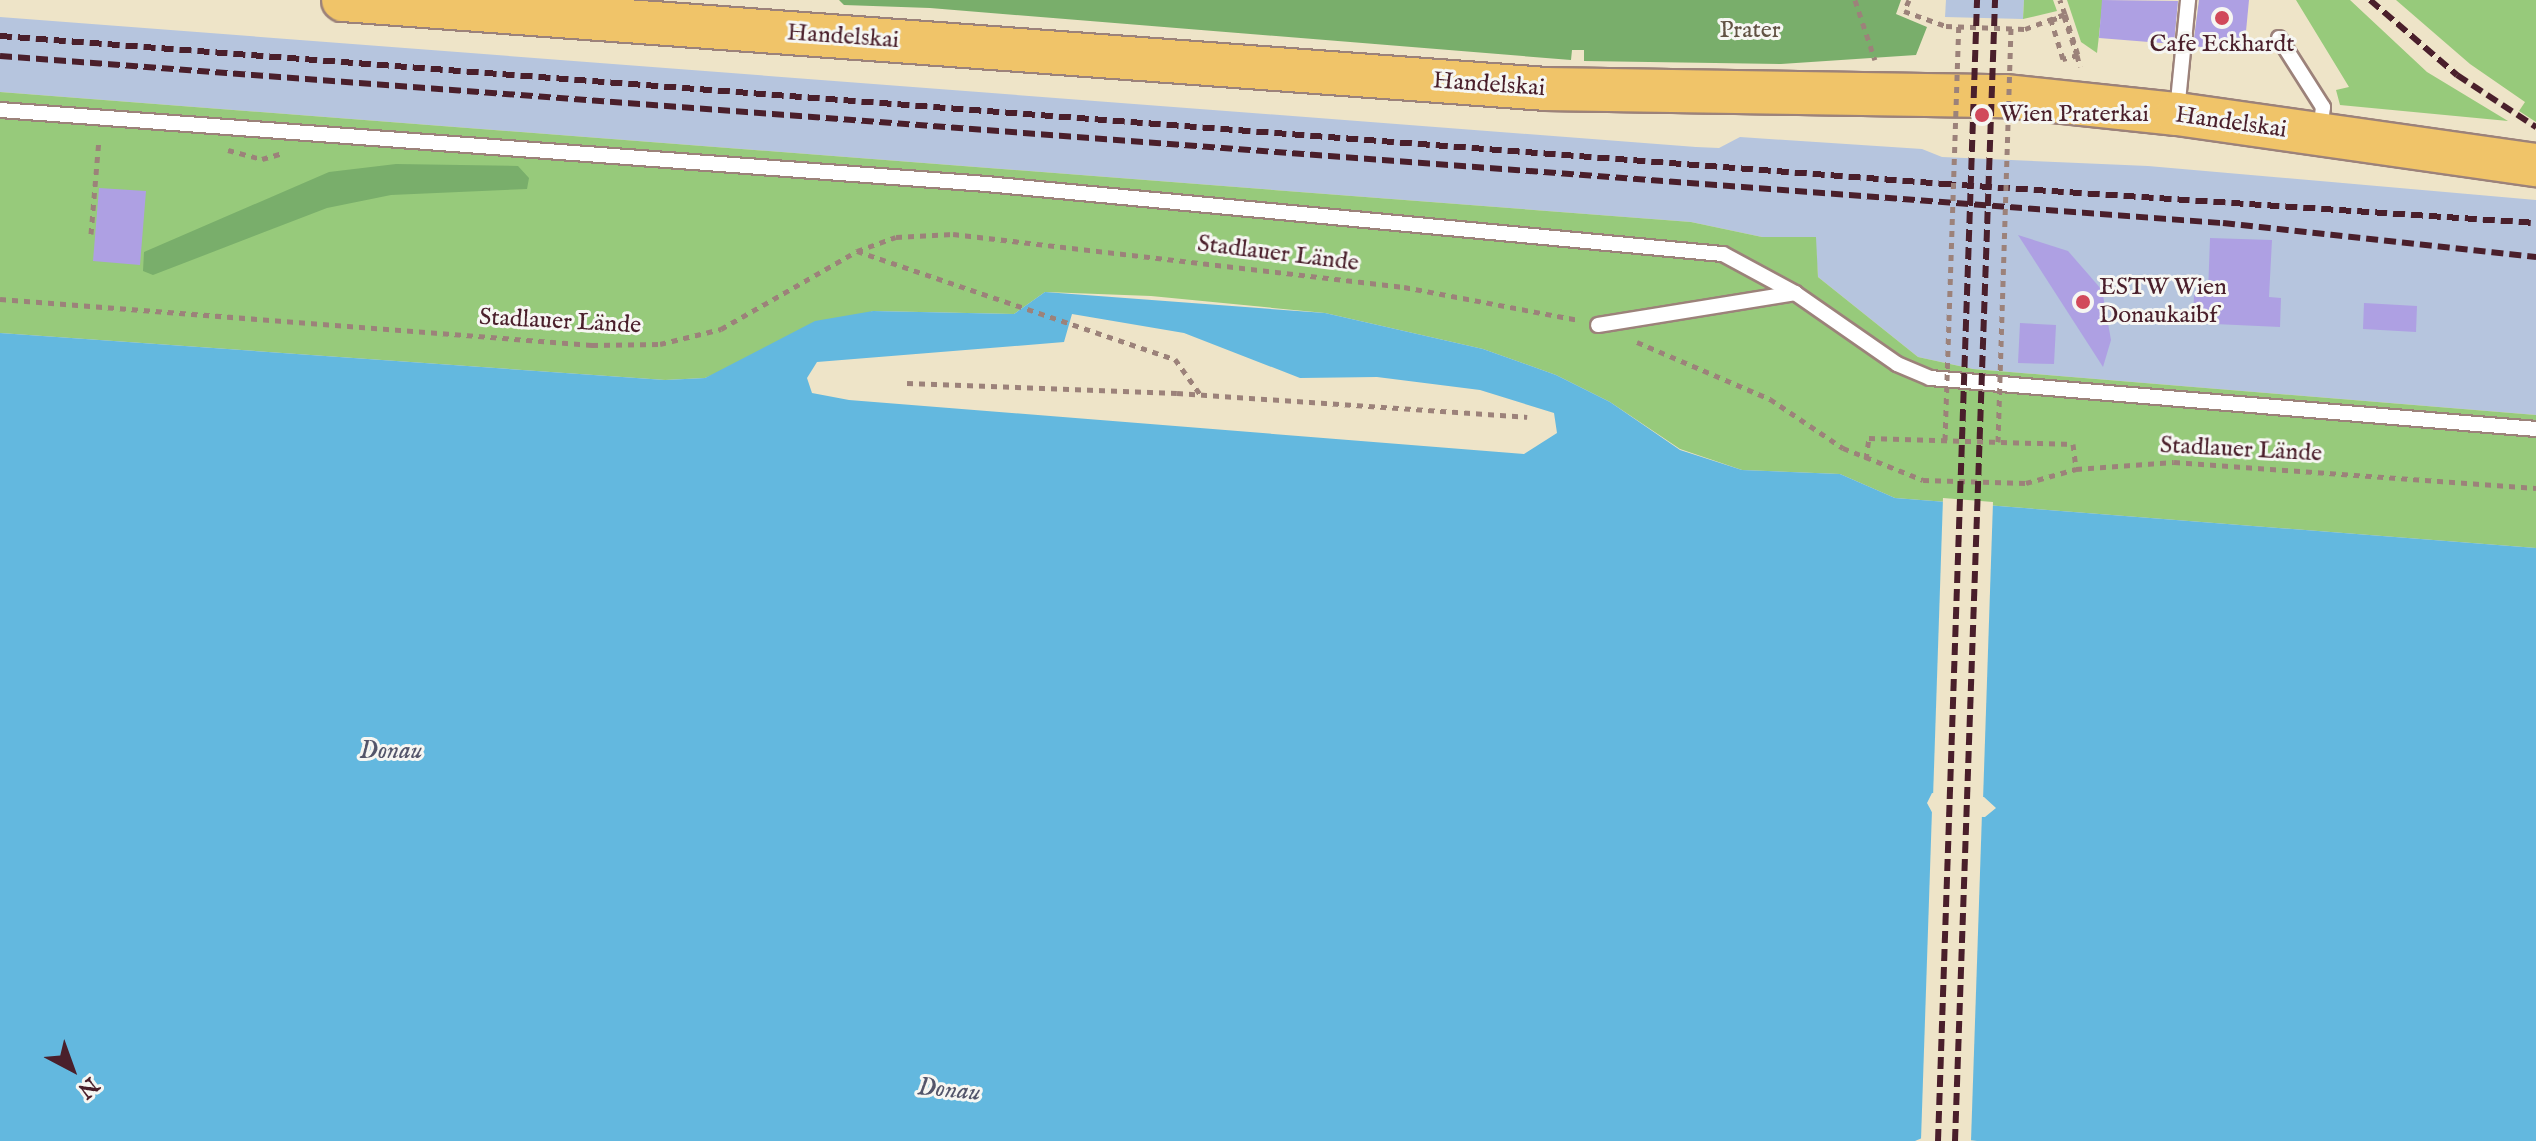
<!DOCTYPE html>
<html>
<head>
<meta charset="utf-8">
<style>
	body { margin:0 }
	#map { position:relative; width:2536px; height:1141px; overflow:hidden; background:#eee4c8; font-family:"IM FELL English",serif }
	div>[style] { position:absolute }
	.industrial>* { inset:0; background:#b6c5de }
	.green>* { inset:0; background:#97ca7b }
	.forest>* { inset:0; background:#79ae6b }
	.water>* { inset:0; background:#63b8df }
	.pier>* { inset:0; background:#eee4c8 }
	.building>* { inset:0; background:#aea0e3 }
	.path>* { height:5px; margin-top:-2.5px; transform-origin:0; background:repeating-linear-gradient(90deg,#9c827a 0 6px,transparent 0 12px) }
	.roads { filter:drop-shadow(2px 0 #9c827a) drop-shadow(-2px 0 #9c827a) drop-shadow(0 2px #9c827a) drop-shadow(0 -2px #9c827a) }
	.lane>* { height:14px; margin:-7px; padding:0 7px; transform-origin:7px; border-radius:7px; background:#fff }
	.primary>* { height:42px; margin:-21px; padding:0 21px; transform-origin:21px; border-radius:21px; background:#f0c469 }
	.rail>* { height:6px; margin-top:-3px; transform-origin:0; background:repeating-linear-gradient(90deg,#4a1f2b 0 12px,transparent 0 18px) }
	.path-bridge>* { height:5px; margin-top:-2.5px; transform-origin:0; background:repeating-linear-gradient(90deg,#9c827a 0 6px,transparent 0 12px) }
	.dots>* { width:22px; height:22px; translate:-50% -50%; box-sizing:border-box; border:4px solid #f6f6f2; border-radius:50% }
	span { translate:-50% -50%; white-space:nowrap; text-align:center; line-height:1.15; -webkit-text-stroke:6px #f6f6f2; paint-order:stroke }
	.park-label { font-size:24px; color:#615243 }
	.street-label { font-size:24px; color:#4a1f2b }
	.poi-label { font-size:24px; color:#4a1f2b }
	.left { translate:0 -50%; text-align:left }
	.water-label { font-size:26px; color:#53556a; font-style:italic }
	.north { position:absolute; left:32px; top:1029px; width:80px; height:80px; -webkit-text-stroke:6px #f6f6f2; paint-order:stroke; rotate:139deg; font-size:22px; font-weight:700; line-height:32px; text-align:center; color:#4a1f2b }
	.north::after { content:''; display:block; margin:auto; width:28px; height:36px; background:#4a1f2b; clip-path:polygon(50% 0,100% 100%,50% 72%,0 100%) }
</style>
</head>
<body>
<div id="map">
	<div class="industrial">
		<i style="clip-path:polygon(1946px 0,2024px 0,2023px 19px,1945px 17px)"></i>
		<i style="clip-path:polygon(0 17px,1696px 147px,1719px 148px,1740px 137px,1922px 149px,1942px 157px,2148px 166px,2536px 200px,2536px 415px,1973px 369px,1918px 357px,1818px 277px,1815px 237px,1762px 237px,1691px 222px,0 92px)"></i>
	</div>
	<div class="green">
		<i style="clip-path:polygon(2024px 0,2053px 0,2057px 11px,2023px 19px)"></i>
		<i style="clip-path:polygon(2067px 0,2103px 0,2097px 53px,2081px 42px)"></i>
		<i style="clip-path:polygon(2296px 0,2350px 0,2427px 72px,2508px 121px,2340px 105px,2336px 90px,2349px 87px)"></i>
		<i style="clip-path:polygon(2396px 0,2536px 0,2536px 122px,2519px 111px,2525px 102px,2470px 64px)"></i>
		<i style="clip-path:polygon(0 92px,1691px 222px,1762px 237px,1816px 237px,1818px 277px,1918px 357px,1973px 369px,2536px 415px,2536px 548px,1895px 498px,1840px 474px,1742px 470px,1680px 449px,1610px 402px,1556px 375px,1483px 349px,1325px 313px,1151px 296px,1045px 292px,1014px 314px,873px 311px,705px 378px,665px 380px,0 333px)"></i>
	</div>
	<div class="forest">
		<i style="clip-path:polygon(839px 0,1901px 0,1896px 14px,1927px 27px,1916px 55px,1781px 64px,1584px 61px,1584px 50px,1572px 50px,1571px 60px,930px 8px,844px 5px)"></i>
		<i style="clip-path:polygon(396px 164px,518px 166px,529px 178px,527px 189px,391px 195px,327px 208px,153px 275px,143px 271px,144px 252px,329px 172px)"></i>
	</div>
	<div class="water">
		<i style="clip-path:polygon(evenodd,1045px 292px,1325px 313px,1483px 349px,1556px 375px,1610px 402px,1680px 450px,1742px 470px,1840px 474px,1895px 498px,2536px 548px,2536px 1141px,1977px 1141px,1929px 1135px,1915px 1141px,0 1141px,0 333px,665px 380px,705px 378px,815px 321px,873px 311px,1014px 314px,1045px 292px,1072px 314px,1184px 333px,1300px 378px,1377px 377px,1480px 390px,1554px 413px,1557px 433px,1524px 454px,849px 400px,812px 393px,807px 378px,817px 362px,1064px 342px,1072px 314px,1045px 292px,1932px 793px,1984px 797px,1996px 808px,1985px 817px,1934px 816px,1927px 803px,1932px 793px)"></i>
	</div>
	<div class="pier">
		<i style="clip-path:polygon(1943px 498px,1993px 502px,1983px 800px,1933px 798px)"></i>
		<i style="clip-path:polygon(1932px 810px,1982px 813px,1971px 1141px,1921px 1140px)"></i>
	</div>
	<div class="building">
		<i style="clip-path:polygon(2102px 0,2178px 1px,2174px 44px,2099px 38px)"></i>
		<i style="clip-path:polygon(2199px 0,2249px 0,2244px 52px,2193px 46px)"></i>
		<i style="clip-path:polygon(99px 188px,146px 191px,140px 265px,93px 261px)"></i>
		<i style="clip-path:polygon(2018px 235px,2068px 251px,2102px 290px,2111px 340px,2103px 367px)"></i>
		<i style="clip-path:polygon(2210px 238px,2272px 240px,2269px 297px,2281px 298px,2280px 327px,2193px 323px,2194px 294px,2208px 293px)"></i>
		<i style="clip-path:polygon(2364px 303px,2417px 306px,2416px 332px,2363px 329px)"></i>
		<i style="clip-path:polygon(2020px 323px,2056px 325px,2054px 364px,2018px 363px)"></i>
	</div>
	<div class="path">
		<i style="left:1855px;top:0;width:63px;rotate:71.6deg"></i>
		<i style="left:1909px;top:0;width:12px;rotate:114deg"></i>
		<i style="left:1904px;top:11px;width:45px;rotate:19.7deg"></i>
		<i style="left:1946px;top:26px;width:79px;rotate:2.2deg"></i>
		<i style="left:2025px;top:29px;width:43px;rotate:-20.6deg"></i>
		<i style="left:2065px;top:14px;width:15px;rotate:-110deg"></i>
		<i style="left:2077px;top:55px;width:12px;rotate:76deg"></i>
		<i style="left:228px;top:150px;width:35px;rotate:15deg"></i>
		<i style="left:262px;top:159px;width:19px;rotate:-16deg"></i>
		<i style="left:91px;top:234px;width:95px;rotate:-85.2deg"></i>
		<i style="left:857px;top:251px;width:336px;rotate:18.8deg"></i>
		<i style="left:1175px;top:359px;width:43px;rotate:54.5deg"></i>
		<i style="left:0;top:299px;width:594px;rotate:4.44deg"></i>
		<i style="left:592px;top:345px;width:68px;rotate:-0.8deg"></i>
		<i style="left:660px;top:344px;width:63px;rotate:-13.8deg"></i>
		<i style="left:721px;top:329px;width:157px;rotate:-29.8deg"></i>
		<i style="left:857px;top:251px;width:41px;rotate:-19.7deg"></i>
		<i style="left:896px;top:237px;width:57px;rotate:-3deg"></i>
		<i style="left:953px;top:234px;width:454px;rotate:6.7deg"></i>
		<i style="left:1404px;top:287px;width:178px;rotate:10.7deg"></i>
		<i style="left:1637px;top:342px;width:145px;rotate:23.2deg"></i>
		<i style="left:1770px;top:399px;width:88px;rotate:33.9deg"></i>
		<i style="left:1843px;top:448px;width:86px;rotate:21.8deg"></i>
		<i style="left:1923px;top:480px;width:103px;rotate:1.7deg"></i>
		<i style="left:2026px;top:483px;width:52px;rotate:-15.6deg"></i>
		<i style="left:2076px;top:469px;width:98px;rotate:-4.1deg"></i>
		<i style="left:2174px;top:462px;width:363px;rotate:4.1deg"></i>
		<i style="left:907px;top:383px;width:270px;rotate:2.1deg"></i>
		<i style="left:1177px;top:393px;width:351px;rotate:3.9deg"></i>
		<i style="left:1866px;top:459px;width:21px;rotate:-82deg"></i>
		<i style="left:1869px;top:438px;width:204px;rotate:1.7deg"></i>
		<i style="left:2073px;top:444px;width:25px;rotate:83deg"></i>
	</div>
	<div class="roads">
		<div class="lane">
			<i style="left:2279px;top:38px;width:82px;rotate:57.5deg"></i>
			<i style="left:2323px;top:107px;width:26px;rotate:97deg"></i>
			<i style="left:0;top:110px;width:989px;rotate:4.29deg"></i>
			<i style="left:986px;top:184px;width:740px;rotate:5.43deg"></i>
			<i style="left:1723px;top:254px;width:82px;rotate:28.4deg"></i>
			<i style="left:1795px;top:293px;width:124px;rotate:34.8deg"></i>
			<i style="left:1897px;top:364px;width:36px;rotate:23deg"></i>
			<i style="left:1930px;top:378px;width:608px;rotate:4.81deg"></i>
			<i style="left:2177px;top:111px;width:112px;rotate:-84.3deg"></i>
			<i style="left:1598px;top:325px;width:200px;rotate:-9.2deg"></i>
		</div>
		<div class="primary">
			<i style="left:343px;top:0;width:1205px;rotate:4.23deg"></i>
			<i style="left:1545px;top:89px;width:460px;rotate:0.9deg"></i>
			<i style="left:2005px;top:96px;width:173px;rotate:6deg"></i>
			<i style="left:2177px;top:114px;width:363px;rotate:8.1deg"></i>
		</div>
	</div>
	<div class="rail">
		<i style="left:2370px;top:0;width:115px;rotate:40.8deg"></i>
		<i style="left:2457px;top:75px;width:95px;rotate:33.4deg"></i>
		<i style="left:0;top:36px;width:1950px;rotate:4.35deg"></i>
		<i style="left:1944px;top:184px;width:593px;rotate:3.77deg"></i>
		<i style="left:0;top:56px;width:2229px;rotate:4.3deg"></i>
		<i style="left:2223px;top:223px;width:315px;rotate:6.2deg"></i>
		<i style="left:1938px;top:1141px;width:1142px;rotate:-88.04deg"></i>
		<i style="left:1955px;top:1141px;width:1142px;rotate:-87.99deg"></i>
	</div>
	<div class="path-bridge">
		<i style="left:2065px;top:14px;width:43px;rotate:72.4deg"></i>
		<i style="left:2078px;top:55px;width:16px;rotate:165deg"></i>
		<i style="left:2063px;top:59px;width:41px;rotate:-107.1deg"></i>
		<i style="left:2051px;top:20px;width:14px;rotate:-17deg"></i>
		<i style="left:2064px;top:16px;width:41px;rotate:71.6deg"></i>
		<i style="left:1945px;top:440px;width:414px;rotate:-88.1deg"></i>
		<i style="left:1998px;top:442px;width:414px;rotate:-88.2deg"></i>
	</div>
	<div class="dots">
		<i style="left:2222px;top:18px;background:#d1495b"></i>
		<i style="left:1982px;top:115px;background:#d1495b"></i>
		<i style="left:2083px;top:302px;background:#d1495b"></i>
	</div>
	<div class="park-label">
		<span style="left:1750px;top:31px">Prater</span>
	</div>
	<div class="street-label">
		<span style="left:843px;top:37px;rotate:4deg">Handelskai</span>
		<span style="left:1489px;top:85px;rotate:4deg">Handelskai</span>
		<span style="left:2231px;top:123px;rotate:8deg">Handelskai</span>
		<span style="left:1278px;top:254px;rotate:7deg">Stadlauer Lände</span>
		<span style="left:560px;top:322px;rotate:3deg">Stadlauer Lände</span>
		<span style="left:2241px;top:450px;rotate:3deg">Stadlauer Lände</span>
	</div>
	<div class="poi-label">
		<span style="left:2222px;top:45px">Cafe Eckhardt</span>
		<span class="left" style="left:2000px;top:115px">Wien Praterkai</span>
		<span class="left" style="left:2099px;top:302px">ESTW Wien<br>Donaukaibf</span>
	</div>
	<div class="water-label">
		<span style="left:391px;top:751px">Donau</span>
		<span style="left:949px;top:1090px;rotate:5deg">Donau</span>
	</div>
	<div class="north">N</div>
</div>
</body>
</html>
